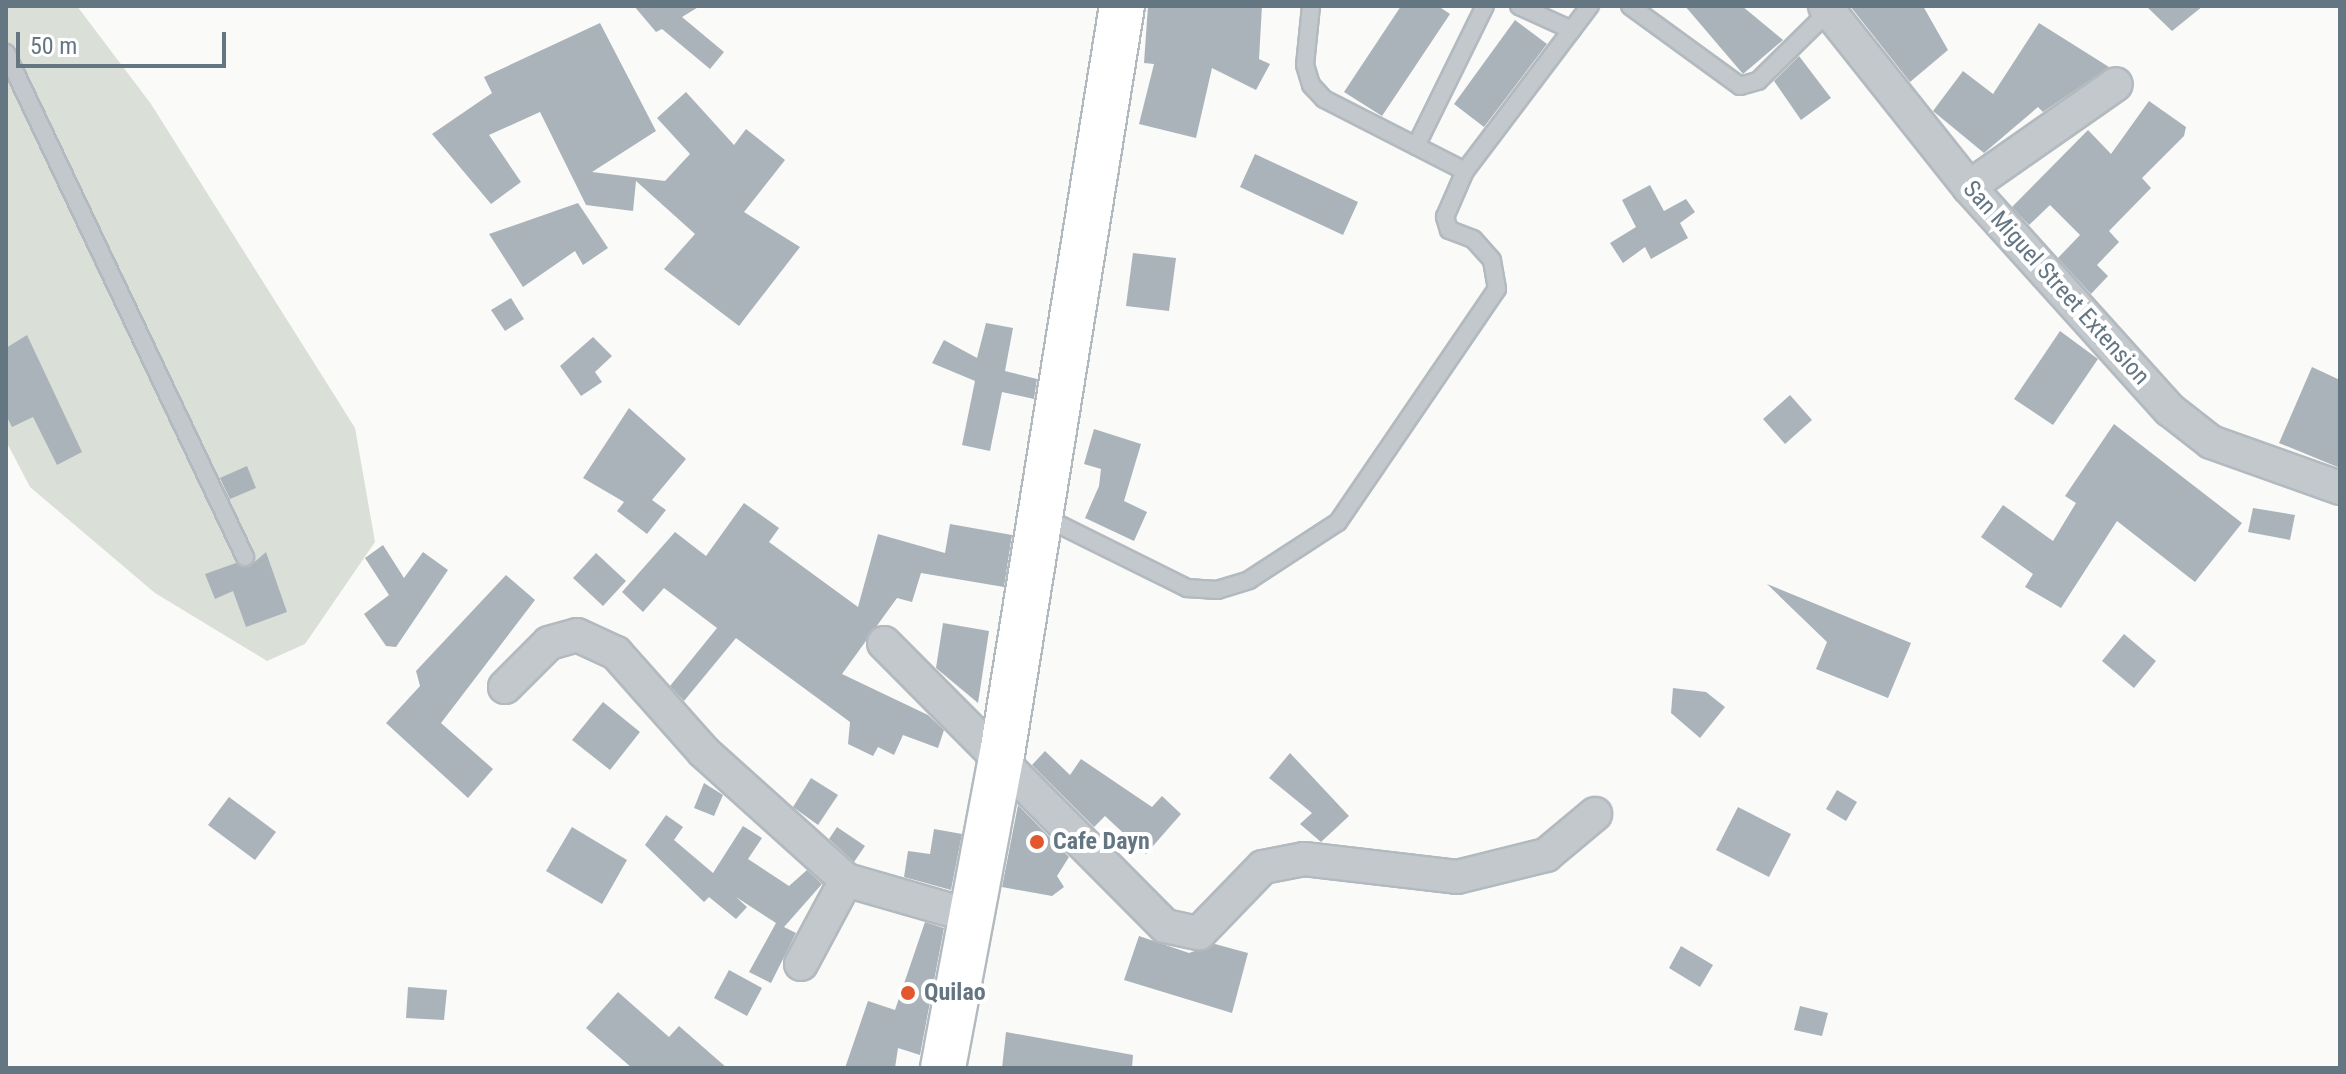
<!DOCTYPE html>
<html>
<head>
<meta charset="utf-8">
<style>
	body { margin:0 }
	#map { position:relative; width:2346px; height:1074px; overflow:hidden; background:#fafaf8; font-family:"Roboto Condensed",sans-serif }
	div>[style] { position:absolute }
	.green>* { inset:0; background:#dadfd7 }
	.building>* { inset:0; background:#aab3b9 }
	.roads { filter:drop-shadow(2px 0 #b3babf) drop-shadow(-2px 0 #b3babf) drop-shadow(0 2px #b3babf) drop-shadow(0 -2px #b3babf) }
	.lane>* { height:16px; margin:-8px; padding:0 8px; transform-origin:8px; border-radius:8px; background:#c3c8cc }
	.street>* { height:32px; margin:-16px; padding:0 16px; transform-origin:16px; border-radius:16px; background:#c3c8cc }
	.secondary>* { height:44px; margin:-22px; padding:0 22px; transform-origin:22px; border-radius:22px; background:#fff }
	.dots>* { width:22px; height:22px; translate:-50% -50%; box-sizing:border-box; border:4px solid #fff; border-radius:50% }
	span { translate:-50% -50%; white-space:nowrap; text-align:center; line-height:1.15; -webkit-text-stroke:8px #fff; paint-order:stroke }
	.street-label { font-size:24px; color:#657683 }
	.poi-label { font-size:24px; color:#657683; font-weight:700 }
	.left { translate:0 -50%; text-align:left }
	.frame { position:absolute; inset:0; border:8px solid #657683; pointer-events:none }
	.scale { position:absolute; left:16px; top:32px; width:210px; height:36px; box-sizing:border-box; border:4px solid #657683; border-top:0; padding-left:10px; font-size:24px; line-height:28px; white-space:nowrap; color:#657683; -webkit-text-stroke:6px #fff; paint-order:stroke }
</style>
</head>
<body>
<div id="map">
	<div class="green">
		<i style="clip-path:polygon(6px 6px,77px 6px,151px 104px,355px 428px,375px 542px,305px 644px,267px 661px,155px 593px,30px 487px,6px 441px)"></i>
	</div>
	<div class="building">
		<i style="clip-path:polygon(634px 6px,700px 6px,682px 17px,724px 52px,710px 69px,662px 29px,656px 32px)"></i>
		<i style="clip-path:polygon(1148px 6px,1262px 6px,1259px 59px,1270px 64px,1256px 90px,1212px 68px,1196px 138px,1139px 124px,1154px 64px,1144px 63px)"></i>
		<i style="clip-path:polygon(1401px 6px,1438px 6px,1450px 14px,1382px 116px,1344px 92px)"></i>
		<i style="clip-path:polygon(1685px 6px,1742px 6px,1783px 40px,1743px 74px)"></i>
		<i style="clip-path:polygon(1850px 6px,1923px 6px,1948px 50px,1910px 82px)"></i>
		<i style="clip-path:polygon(2146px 6px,2203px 6px,2172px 31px)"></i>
		<i style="clip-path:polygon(1515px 20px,1547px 44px,1484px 127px,1454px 104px)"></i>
		<i style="clip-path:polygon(600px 23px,656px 131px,592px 172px,665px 181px,690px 154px,657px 118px,686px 92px,734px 145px,746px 129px,785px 160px,744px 212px,800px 247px,739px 326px,664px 269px,695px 234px,636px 181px,633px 211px,586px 205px,540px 112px,489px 135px,521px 182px,491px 204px,432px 134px,492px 93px,484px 77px)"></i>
		<i style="clip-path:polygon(2039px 23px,2109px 67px,2043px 112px,2038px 107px,1984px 153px,1933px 111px,1963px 71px,1993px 94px)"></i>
		<i style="clip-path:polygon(1799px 56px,1831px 98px,1801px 120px,1774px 81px)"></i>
		<i style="clip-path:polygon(2149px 101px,2186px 127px,2184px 136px,2142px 178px,2151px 188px,2109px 231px,2119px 242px,2097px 265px,2108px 276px,2091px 294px,2058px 258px,2080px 235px,2050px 205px,2029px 225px,2012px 207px,2088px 130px,2111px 154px)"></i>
		<i style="clip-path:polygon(1255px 154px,1358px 202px,1343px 235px,1240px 187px)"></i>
		<i style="clip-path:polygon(1650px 185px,1664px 211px,1686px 199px,1695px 212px,1680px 223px,1688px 238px,1651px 259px,1645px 247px,1623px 263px,1610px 243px,1636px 227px,1622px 200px)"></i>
		<i style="clip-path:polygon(578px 203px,608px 248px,583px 265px,575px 251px,523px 287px,489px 234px)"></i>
		<i style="clip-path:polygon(1133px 253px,1176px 258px,1169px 311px,1126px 306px)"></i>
		<i style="clip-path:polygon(511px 298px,524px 319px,505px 331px,491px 310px)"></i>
		<i style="clip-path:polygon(986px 323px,1013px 328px,1005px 371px,1037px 379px,1034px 399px,1002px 392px,990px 451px,962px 445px,975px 381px,932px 363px,944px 340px,977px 358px)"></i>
		<i style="clip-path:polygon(2060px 331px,2098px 359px,2053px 425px,2014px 399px)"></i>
		<i style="clip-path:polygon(27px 335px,82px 452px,57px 465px,33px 417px,12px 427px,6px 415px,6px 348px)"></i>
		<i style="clip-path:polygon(593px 337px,612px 356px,595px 372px,602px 382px,581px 396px,560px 366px)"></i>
		<i style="clip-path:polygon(2312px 367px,2340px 380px,2340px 468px,2279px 443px)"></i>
		<i style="clip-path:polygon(1790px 395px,1812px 420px,1785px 444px,1763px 419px)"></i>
		<i style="clip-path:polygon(629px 408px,686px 459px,652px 500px,666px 510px,647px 534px,617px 511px,624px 502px,583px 478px)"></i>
		<i style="clip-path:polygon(2114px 424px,2242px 523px,2195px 582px,2117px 521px,2061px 608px,2025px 587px,2033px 574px,1981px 537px,2003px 505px,2053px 541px,2076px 503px,2065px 496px)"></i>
		<i style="clip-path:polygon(1094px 429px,1141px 444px,1124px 501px,1147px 512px,1134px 541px,1085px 518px,1099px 486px,1101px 469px,1084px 464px)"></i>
		<i style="clip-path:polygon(247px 466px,256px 488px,230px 499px,220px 478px)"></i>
		<i style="clip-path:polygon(744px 503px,779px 528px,769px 542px,858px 607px,878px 534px,945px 553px,950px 524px,1012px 535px,1004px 587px,921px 573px,912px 602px,897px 598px,842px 674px,928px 715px,944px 730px,938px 748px,903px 735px,894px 755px,878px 747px,873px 756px,848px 744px,850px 722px,736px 638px,684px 701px,670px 686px,717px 628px,664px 588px,643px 612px,622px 592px,675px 532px,706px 556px)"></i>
		<i style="clip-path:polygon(2253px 508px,2295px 515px,2290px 540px,2248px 532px)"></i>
		<i style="clip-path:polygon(383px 545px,404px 578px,423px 552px,448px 570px,396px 647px,386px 646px,364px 614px,389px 595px,365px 558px)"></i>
		<i style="clip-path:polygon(266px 552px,287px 612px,246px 627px,233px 591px,215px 599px,205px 574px,236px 563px,249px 567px)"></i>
		<i style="clip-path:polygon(596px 553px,626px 581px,603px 606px,573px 578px)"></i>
		<i style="clip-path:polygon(506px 575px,535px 600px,441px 723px,493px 769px,468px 798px,386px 723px,420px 686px,416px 671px)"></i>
		<i style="clip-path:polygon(1767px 584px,1911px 643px,1888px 698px,1816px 669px,1827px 642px)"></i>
		<i style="clip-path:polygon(943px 623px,989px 631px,978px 703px,936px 668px)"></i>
		<i style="clip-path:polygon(2124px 634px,2156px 661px,2134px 688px,2102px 661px)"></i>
		<i style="clip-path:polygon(1673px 688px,1706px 692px,1725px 707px,1700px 738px,1671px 713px)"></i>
		<i style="clip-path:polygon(603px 702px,640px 732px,610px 770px,572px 740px)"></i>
		<i style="clip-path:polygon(1045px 751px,1070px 775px,1081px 759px,1152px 807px,1162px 796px,1181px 814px,1146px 854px,1105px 816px,1094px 827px,1032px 765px)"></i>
		<i style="clip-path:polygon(1290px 753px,1349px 816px,1321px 842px,1300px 824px,1312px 813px,1269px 778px)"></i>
		<i style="clip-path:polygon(811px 778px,838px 795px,818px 825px,793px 807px)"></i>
		<i style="clip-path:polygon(704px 783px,723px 795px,714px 816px,694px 808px)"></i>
		<i style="clip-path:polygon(1837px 790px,1857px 802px,1846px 821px,1826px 809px)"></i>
		<i style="clip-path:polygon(229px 797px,276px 832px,255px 860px,208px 825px)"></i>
		<i style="clip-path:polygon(1018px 805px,1069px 857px,1057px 876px,1064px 887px,1052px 896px,1002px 887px)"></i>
		<i style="clip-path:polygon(1738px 807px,1791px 834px,1769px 877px,1716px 850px)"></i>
		<i style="clip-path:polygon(666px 815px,683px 827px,674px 840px,713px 873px,743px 826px,762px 838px,748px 859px,789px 886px,807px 870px,822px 884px,784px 927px,796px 933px,771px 983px,749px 972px,776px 923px,736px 897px,747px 907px,736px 919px,709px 897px,704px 902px,645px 845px)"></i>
		<i style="clip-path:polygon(572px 827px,627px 860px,602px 904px,546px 871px)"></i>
		<i style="clip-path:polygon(837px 827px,865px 846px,854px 862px,829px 839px)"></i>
		<i style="clip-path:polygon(934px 829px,962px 834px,951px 890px,904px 877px,908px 851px,930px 854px)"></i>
		<i style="clip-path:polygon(925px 922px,944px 928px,920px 1055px,898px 1048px,895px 1068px,845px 1068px,868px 1001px,895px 1010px)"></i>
		<i style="clip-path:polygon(1139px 936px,1189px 953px,1215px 944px,1248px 953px,1232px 1013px,1124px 980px)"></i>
		<i style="clip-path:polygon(1681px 946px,1713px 965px,1700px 987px,1669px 968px)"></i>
		<i style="clip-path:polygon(729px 970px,762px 988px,747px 1016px,714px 998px)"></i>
		<i style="clip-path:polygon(408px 987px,447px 990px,444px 1020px,406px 1018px)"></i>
		<i style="clip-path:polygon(618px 992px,669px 1037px,679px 1026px,727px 1068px,632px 1068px,586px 1028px)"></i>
		<i style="clip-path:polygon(1800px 1006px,1828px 1013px,1822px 1036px,1794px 1030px)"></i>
		<i style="clip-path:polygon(1006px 1032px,1133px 1055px,1132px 1068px,1002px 1068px)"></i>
	</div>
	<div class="roads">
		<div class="lane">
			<i style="left:1311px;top:6px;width:59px;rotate:95.8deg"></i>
			<i style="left:1305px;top:65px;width:21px;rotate:73deg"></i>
			<i style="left:1311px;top:85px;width:19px;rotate:47deg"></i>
			<i style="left:1324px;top:99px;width:158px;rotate:27.1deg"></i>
			<i style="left:1519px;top:6px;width:58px;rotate:24.4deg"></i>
			<i style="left:1630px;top:6px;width:136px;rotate:36deg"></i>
			<i style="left:1740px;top:86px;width:19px;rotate:-16deg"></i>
			<i style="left:1758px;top:81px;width:100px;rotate:-44.6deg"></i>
			<i style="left:6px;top:53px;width:558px;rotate:64.63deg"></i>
			<i style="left:1416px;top:146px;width:156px;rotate:-63.8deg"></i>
			<i style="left:1044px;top:517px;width:160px;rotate:26.4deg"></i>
			<i style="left:1187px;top:588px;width:30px;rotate:4deg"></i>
			<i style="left:1217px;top:590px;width:34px;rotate:-17deg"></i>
			<i style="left:1249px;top:580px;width:106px;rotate:-33.1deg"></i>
			<i style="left:1338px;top:522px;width:282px;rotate:-55.7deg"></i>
			<i style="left:1497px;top:289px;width:29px;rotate:-100deg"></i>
			<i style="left:1492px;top:260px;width:28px;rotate:-132deg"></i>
			<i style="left:1473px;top:239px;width:26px;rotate:-159deg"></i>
			<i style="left:1449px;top:230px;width:14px;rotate:-107deg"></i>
			<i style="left:1445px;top:217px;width:50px;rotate:-66.5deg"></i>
			<i style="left:1465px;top:171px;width:207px;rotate:-52.9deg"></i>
		</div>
		<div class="street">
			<i style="left:1825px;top:6px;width:231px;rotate:51.5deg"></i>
			<i style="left:1969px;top:187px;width:300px;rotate:48deg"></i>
			<i style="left:2170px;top:410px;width:52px;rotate:38deg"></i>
			<i style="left:2211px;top:442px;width:137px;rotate:19.6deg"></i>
			<i style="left:1969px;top:187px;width:179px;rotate:-35deg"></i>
			<i style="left:884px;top:643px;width:399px;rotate:45.2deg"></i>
			<i style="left:1165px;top:926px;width:35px;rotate:12deg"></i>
			<i style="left:1199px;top:933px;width:92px;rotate:-45.9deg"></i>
			<i style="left:1263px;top:867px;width:42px;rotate:-11deg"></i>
			<i style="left:1304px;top:859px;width:154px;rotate:6.7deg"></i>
			<i style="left:1457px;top:877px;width:92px;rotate:-13.9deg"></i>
			<i style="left:1546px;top:855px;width:64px;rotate:-39.9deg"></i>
			<i style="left:505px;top:687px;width:62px;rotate:-45deg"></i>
			<i style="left:549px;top:643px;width:29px;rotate:-16deg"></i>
			<i style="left:577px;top:635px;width:43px;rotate:24.8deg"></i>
			<i style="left:616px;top:653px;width:132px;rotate:48.4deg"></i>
			<i style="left:704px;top:752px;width:191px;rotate:42deg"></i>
			<i style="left:846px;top:880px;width:127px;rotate:16deg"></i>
			<i style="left:801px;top:964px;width:95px;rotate:-61.8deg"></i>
		</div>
		<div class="secondary">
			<i style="left:943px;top:1068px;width:319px;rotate:-79.4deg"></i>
			<i style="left:1002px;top:754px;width:758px;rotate:-80.89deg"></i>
		</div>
	</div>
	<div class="dots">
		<i style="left:1037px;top:842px;background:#e4572e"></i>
		<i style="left:908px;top:993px;background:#e4572e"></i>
	</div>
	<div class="street-label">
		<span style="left:2056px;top:283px;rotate:48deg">San Miguel Street Extension</span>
	</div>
	<div class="poi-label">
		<span class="left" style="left:1053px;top:842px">Cafe Dayn</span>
		<span class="left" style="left:924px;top:993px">Quilao</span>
	</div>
	<div class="frame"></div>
	<div class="scale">50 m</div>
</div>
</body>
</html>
